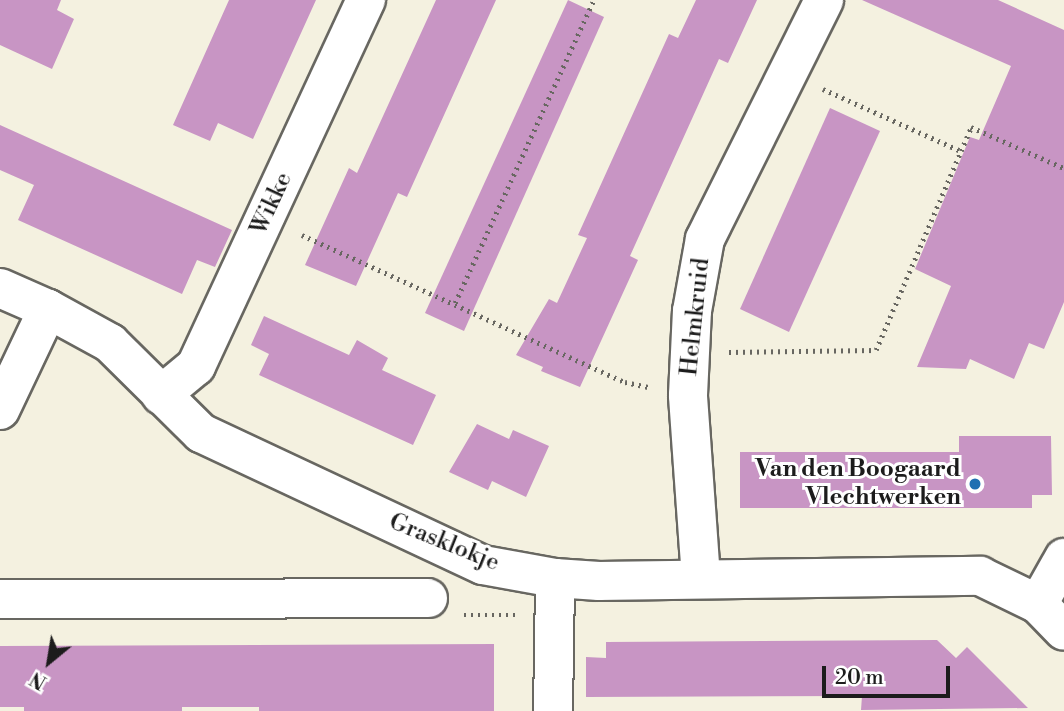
<!DOCTYPE html>
<html>
<head>
<meta charset="utf-8">
<style>
	body { margin:0 }
	#map { position:relative; width:1064px; height:711px; overflow:hidden; background:#f4f1e0; font-family:"Libre Bodoni",serif }
	div>[style] { position:absolute }
	.building>* { inset:0; background:#c895c4 }
	.path>* { height:4.5px; margin-top:-2.25px; transform-origin:0; background:repeating-linear-gradient(90deg,#686761 0 2px,transparent 0 7px) }
	.roads { filter:drop-shadow(2px 0 #686761) drop-shadow(-2px 0 #686761) drop-shadow(0 2px #686761) drop-shadow(0 -2px #686761) }
	.minor>* { height:38px; margin:-19px; padding:0 19px; transform-origin:19px; border-radius:19px; background:#fff }
	.tertiary>* { height:38px; margin:-19px; padding:0 19px; transform-origin:19px; border-radius:19px; background:#fff }
	.dots>* { width:19px; height:19px; translate:-50% -50%; box-sizing:border-box; border:4px solid #fff; border-radius:50% }
	span { translate:-50% -50%; white-space:nowrap; text-align:center; line-height:1.15; -webkit-text-stroke:6px #fff; paint-order:stroke }
	.street-label { font-size:24px; color:#1c1c1c }
	.poi-label { font-size:24px; color:#1c1c1c; font-weight:700 }
	.right { translate:-100% -50%; text-align:right }
	.north { position:absolute; left:14px; top:627px; width:70px; height:70px; -webkit-text-stroke:5px #fff; paint-order:stroke; rotate:210deg; font-size:19px; font-weight:700; line-height:28px; text-align:center; color:#1c1c1c }
	.north::after { content:''; display:block; margin:auto; width:24px; height:32px; background:#1c1c1c; clip-path:polygon(50% 0,100% 100%,50% 72%,0 100%) }
	.scale { position:absolute; left:822px; top:666px; width:128px; height:32px; box-sizing:border-box; border:4px solid #1c1c1c; border-top:0; padding-left:9px; font-size:21px; line-height:24px; white-space:nowrap; color:#1c1c1c; -webkit-text-stroke:5px #fff; paint-order:stroke }
</style>
</head>
<body>
<div id="map">
	<div class="building">
		<i style="clip-path:polygon(0 0,61px 0,57px 10px,74px 19px,52px 69px,0 45px)"></i>
		<i style="clip-path:polygon(229px 0,316px 0,253px 139px,218px 123px,210px 141px,173px 125px)"></i>
		<i style="clip-path:polygon(436px 0,496px 0,407px 197px,398px 193px,356px 286px,305px 265px,349px 168px,357px 173px)"></i>
		<i style="clip-path:polygon(568px 0,604px 17px,464px 331px,425px 313px)"></i>
		<i style="clip-path:polygon(696px 0,757px 0,728px 63px,719px 59px,630px 256px,638px 260px,580px 387px,541px 371px,543px 367px,516px 355px,549px 299px,557px 303px,587px 238px,578px 235px,669px 34px,678px 38px)"></i>
		<i style="clip-path:polygon(862px 0,998px 0,1064px 30px,1064px 302px,1044px 349px,1029px 343px,1014px 379px,970px 359px,966px 369px,917px 367px,951px 286px,915px 269px,970px 137px,979px 140px,1011px 66px)"></i>
		<i style="clip-path:polygon(830px 108px,880px 131px,789px 332px,740px 309px)"></i>
		<i style="clip-path:polygon(0 125px,232px 230px,215px 267px,197px 260px,182px 294px,18px 220px,34px 185px,0 170px)"></i>
		<i style="clip-path:polygon(264px 316px,349px 355px,357px 340px,388px 358px,382px 370px,436px 395px,413px 445px,259px 375px,269px 354px,251px 345px)"></i>
		<i style="clip-path:polygon(477px 424px,509px 439px,513px 430px,549px 446px,526px 497px,492px 481px,488px 490px,449px 472px)"></i>
		<i style="clip-path:polygon(959px 436px,1051px 436px,1052px 495px,1032px 495px,1032px 508px,740px 508px,740px 452px,959px 452px)"></i>
		<i style="clip-path:polygon(937px 640px,956px 658px,967px 647px,1028px 708px,861px 710px,862px 696px,586px 697px,586px 657px,606px 658px,606px 642px)"></i>
		<i style="clip-path:polygon(494px 644px,494px 711px,259px 711px,259px 707px,182px 707px,182px 711px,24px 711px,24px 707px,0 707px,0 646px)"></i>
	</div>
	<div class="path">
		<i style="left:823px;top:89px;width:151px;rotate:24.2deg"></i>
		<i style="left:961px;top:151px;width:26px;rotate:-67deg"></i>
		<i style="left:971px;top:127px;width:102px;rotate:23.8deg"></i>
		<i style="left:302px;top:235px;width:355px;rotate:24.5deg"></i>
		<i style="left:625px;top:382px;width:25px;rotate:12deg"></i>
		<i style="left:455px;top:303px;width:333px;rotate:-65.4deg"></i>
		<i style="left:729px;top:352px;width:147px;rotate:-0.8deg"></i>
		<i style="left:876px;top:350px;width:216px;rotate:-66.9deg"></i>
		<i style="left:464px;top:615px;width:51px"></i>
	</div>
	<div class="roads">
		<div class="minor">
			<i style="left:161px;top:395px;width:45px;rotate:-39.6deg"></i>
			<i style="left:196px;top:366px;width:404px;rotate:-65.1deg"></i>
			<i style="left:0;top:410px;width:112px;rotate:-64.6deg"></i>
			<i style="left:701px;top:578px;width:183px;rotate:-94.1deg"></i>
			<i style="left:688px;top:395px;width:84px;rotate:-87.3deg"></i>
			<i style="left:692px;top:311px;width:73px;rotate:-79.8deg"></i>
			<i style="left:705px;top:239px;width:267px;rotate:-63.5deg"></i>
			<i style="left:0;top:599px;width:428px;rotate:-0.1deg"></i>
			<i style="left:1038px;top:604px;width:53px;rotate:-60.5deg"></i>
			<i style="left:553px;top:711px;width:133px;rotate:-89.1deg"></i>
		</div>
		<div class="tertiary">
			<i style="left:0;top:288px;width:52px;rotate:23.6deg"></i>
			<i style="left:48px;top:309px;width:71px;rotate:28.7deg"></i>
			<i style="left:110px;top:343px;width:128px;rotate:44.7deg"></i>
			<i style="left:201px;top:433px;width:311px;rotate:25.1deg"></i>
			<i style="left:483px;top:565px;width:73px;rotate:10.2deg"></i>
			<i style="left:555px;top:578px;width:44px;rotate:3.9deg"></i>
			<i style="left:599px;top:581px;width:381px;rotate:-0.8deg"></i>
			<i style="left:980px;top:576px;width:64px;rotate:25.8deg"></i>
			<i style="left:1038px;top:604px;width:37px;rotate:46deg"></i>
		</div>
	</div>
	<div class="dots">
		<i style="left:975px;top:484px;background:#1f6fb2"></i>
	</div>
	<div class="street-label">
		<span style="left:272px;top:204px;rotate:-65deg">Wikke</span>
		<span style="left:696px;top:317px;rotate:-84deg">Helmkruid</span>
		<span style="left:444px;top:543px;rotate:22deg">Grasklokje</span>
	</div>
	<div class="poi-label">
		<span class="right" style="left:961px;top:484px">Van den Boogaard<br>Vlechtwerken</span>
	</div>
	<div class="north">N</div>
	<div class="scale">20 m</div>
</div>
</body>
</html>
